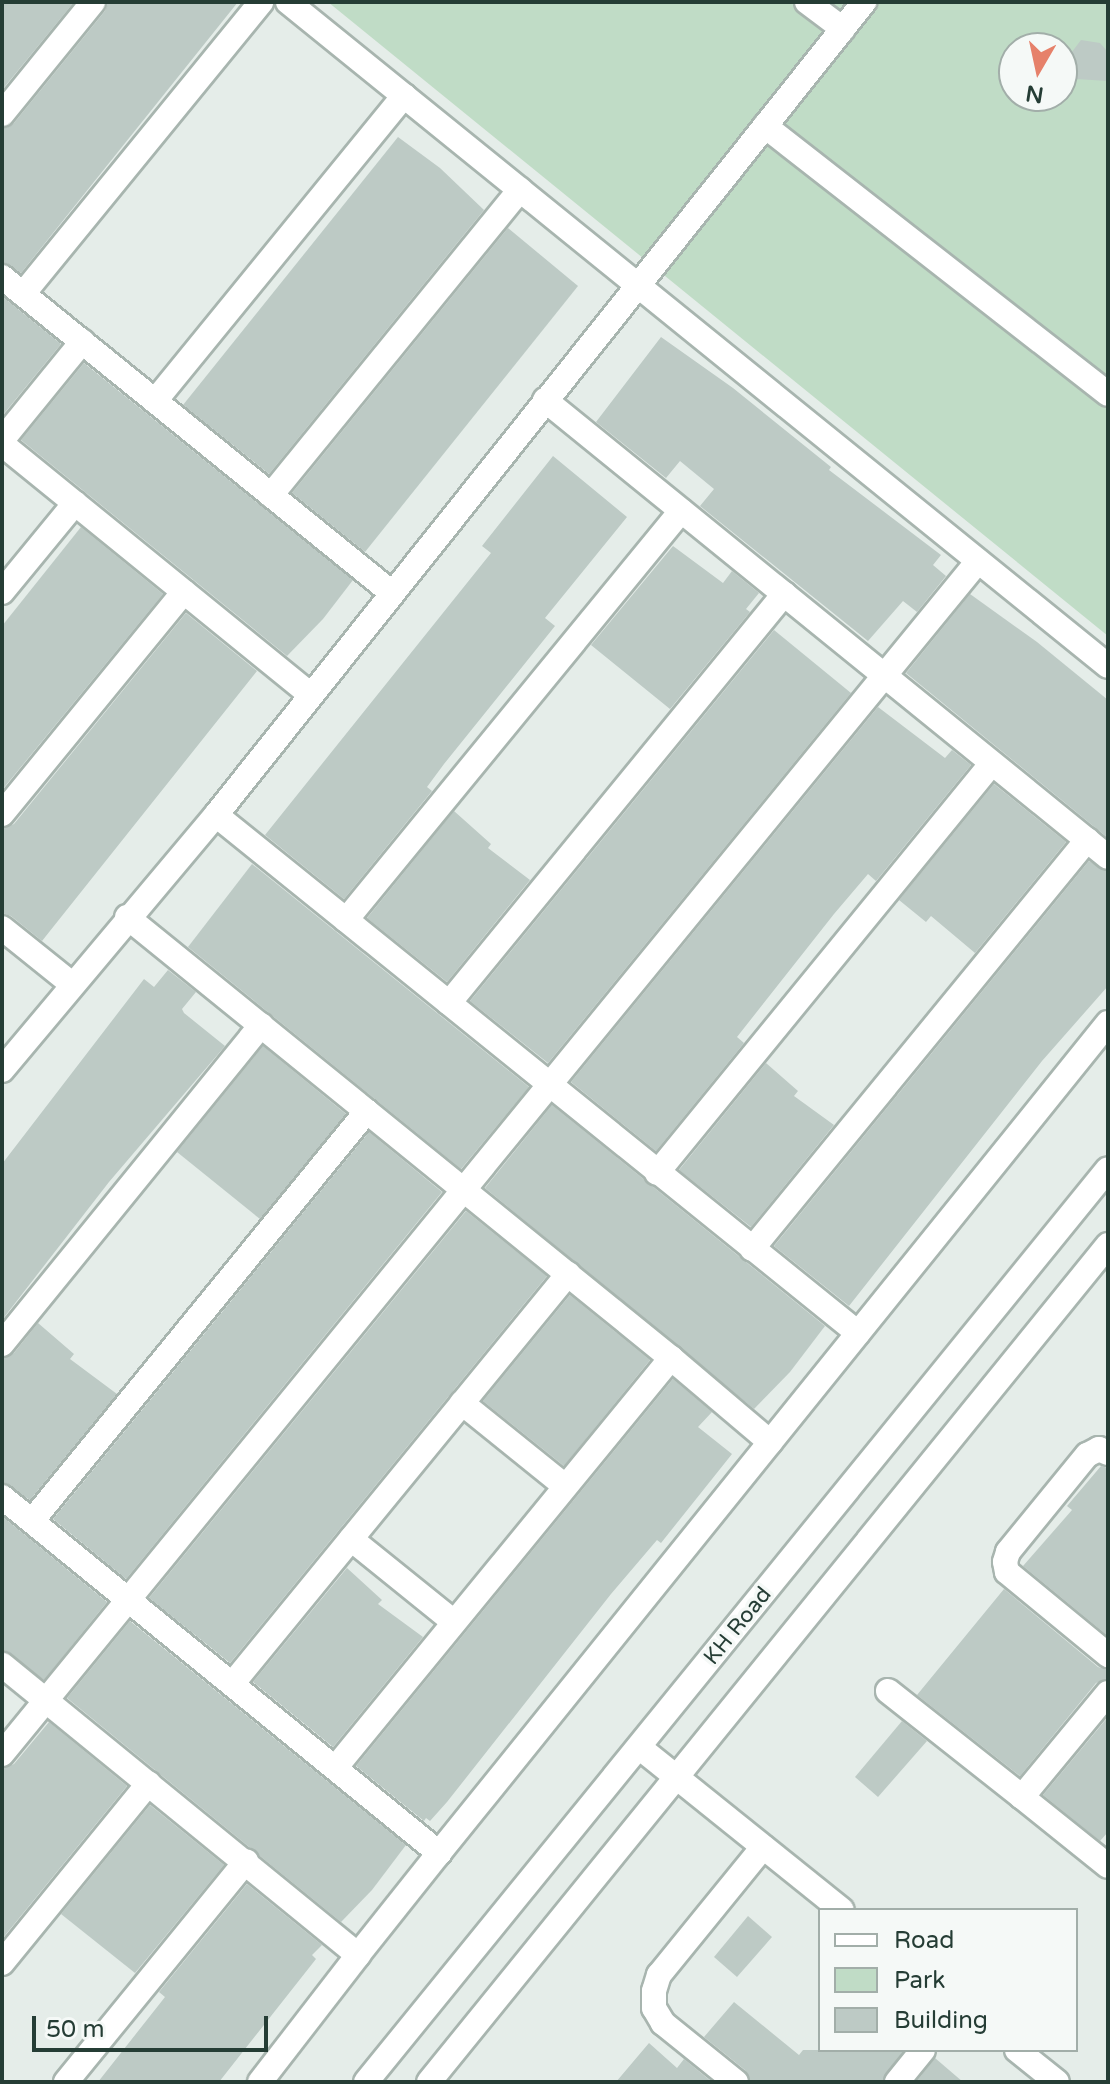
<!DOCTYPE html>
<html>
<head>
<meta charset="utf-8">
<style>
	body { margin:0 }
	#map { position:relative; width:1110px; height:2084px; overflow:hidden; background:#e5ede9; font-family:"Varela Round",sans-serif }
	div>[style] { position:absolute }
	.green>* { inset:0; background:#c0dcc6 }
	.building>* { inset:0; background:#bdcac5 }
	.roads { filter:drop-shadow(2px 0 #a8b5af) drop-shadow(-2px 0 #a8b5af) drop-shadow(0 2px #a8b5af) drop-shadow(0 -2px #a8b5af) }
	.street>* { height:24px; margin:-12px; padding:0 12px; transform-origin:12px; border-radius:12px; background:#fff }
	.secondary>* { height:24px; margin:-12px; padding:0 12px; transform-origin:12px; border-radius:12px; background:#fff }
	span { translate:-50% -50%; white-space:nowrap; text-align:center; line-height:1.15; -webkit-text-stroke:7px #f5f9f7; paint-order:stroke }
	.street-label { font-size:22px; color:#253d35 }
	.frame { position:absolute; inset:0; border:4px solid #253d35; pointer-events:none }
	.legend { position:absolute; left:818px; top:1908px; width:260px; height:144px; box-sizing:border-box; background:#f5f9f7; border:2px solid #a2aea9; margin:0; padding:10px 14px; list-style:none; font-size:24px; color:#253d35 }
	.legend li { display:flex; align-items:center; gap:16px; height:40px }
	.legend b { width:40px; border:2px solid #a2aea9 }
	.north { position:absolute; left:998px; top:32px; width:80px; height:80px; box-sizing:border-box; background:#f5f9f7; border:2px solid #a2aea9; border-radius:50%; rotate:189deg; font-size:22px; font-weight:700; line-height:32px; text-align:center; color:#253d35 }
	.north::after { content:''; display:block; margin:auto; width:28px; height:36px; background:#e6816a; clip-path:polygon(50% 0,100% 100%,50% 72%,0 100%) }
	.scale { position:absolute; left:32px; top:2016px; width:236px; height:36px; box-sizing:border-box; border:4px solid #253d35; border-top:0; padding-left:10px; font-size:24px; line-height:28px; white-space:nowrap; color:#253d35; -webkit-text-stroke:6px #f5f9f7; paint-order:stroke }
</style>
</head>
<body>
<div id="map">
	<div class="green">
		<i style="clip-path:polygon(evenodd,328px 2px,1108px 2px,1108px 636px,328px 2px,1014px 48px,1062px 48px,1062px 96px,1014px 96px,1014px 48px)"></i>
	</div>
	<div class="building">
		<i style="clip-path:polygon(2px 2px,74px 2px,2px 90px)"></i>
		<i style="clip-path:polygon(108px 2px,238px 2px,21px 273px,2px 262px,2px 129px,14px 123px,105px 11px)"></i>
		<i style="clip-path:polygon(1081px 40px,1100px 43px,1108px 52px,1108px 81px,1076px 79px,1065px 61px)"></i>
		<i style="clip-path:polygon(398px 137px,440px 168px,484px 210px,269px 474px,183px 405px)"></i>
		<i style="clip-path:polygon(508px 228px,578px 286px,365px 552px,292px 493px)"></i>
		<i style="clip-path:polygon(2px 296px,61px 344px,2px 416px)"></i>
		<i style="clip-path:polygon(661px 337px,733px 388px,831px 467px,829px 470px,941px 555px,933px 565px,946px 576px,917px 612px,903px 601px,868px 641px,700px 506px,714px 489px,680px 461px,666px 478px,596px 422px)"></i>
		<i style="clip-path:polygon(84px 363px,353px 580px,323px 619px,287px 656px,21px 440px)"></i>
		<i style="clip-path:polygon(553px 456px,627px 517px,545px 618px,555px 626px,444px 764px,427px 787px,432px 791px,344px 899px,265px 835px,491px 553px,482px 546px)"></i>
		<i style="clip-path:polygon(81px 527px,163px 594px,2px 790px,2px 626px)"></i>
		<i style="clip-path:polygon(673px 546px,723px 583px,732px 571px,759px 593px,746px 609px,750px 612px,670px 709px,591px 645px)"></i>
		<i style="clip-path:polygon(970px 594px,1037px 642px,1108px 700px,1108px 838px,906px 673px)"></i>
		<i style="clip-path:polygon(186px 613px,257px 671px,42px 941px,11px 916px,2px 913px,2px 829px,14px 824px)"></i>
		<i style="clip-path:polygon(774px 630px,851px 693px,548px 1063px,470px 1001px)"></i>
		<i style="clip-path:polygon(878px 707px,945px 758px,952px 750px,971px 765px,876px 881px,868px 874px,834px 914px,737px 1037px,744px 1043px,656px 1151px,571px 1082px)"></i>
		<i style="clip-path:polygon(994px 784px,1066px 842px,975px 953px,931px 916px,926px 922px,899px 900px)"></i>
		<i style="clip-path:polygon(454px 811px,491px 844px,488px 848px,530px 880px,447px 982px,367px 918px)"></i>
		<i style="clip-path:polygon(1089px 861px,1108px 872px,1108px 986px,1042px 1061px,849px 1306px,774px 1246px)"></i>
		<i style="clip-path:polygon(252px 864px,529px 1087px,461px 1169px,188px 947px)"></i>
		<i style="clip-path:polygon(168px 970px,196px 992px,182px 1009px,184px 1013px,225px 1046px,109px 1182px,2px 1320px,2px 1164px,144px 979px,154px 987px)"></i>
		<i style="clip-path:polygon(263px 1046px,346px 1114px,260px 1219px,177px 1152px)"></i>
		<i style="clip-path:polygon(766px 1063px,798px 1091px,794px 1096px,834px 1125px,751px 1227px,679px 1170px)"></i>
		<i style="clip-path:polygon(552px 1105px,825px 1326px,790px 1372px,754px 1409px,485px 1188px)"></i>
		<i style="clip-path:polygon(369px 1132px,442px 1192px,126px 1579px,53px 1519px)"></i>
		<i style="clip-path:polygon(466px 1211px,547px 1276px,230px 1663px,149px 1598px)"></i>
		<i style="clip-path:polygon(570px 1295px,650px 1360px,564px 1466px,483px 1401px)"></i>
		<i style="clip-path:polygon(38px 1323px,74px 1354px,70px 1359px,117px 1394px,30px 1500px,2px 1482px,2px 1359px,14px 1353px)"></i>
		<i style="clip-path:polygon(673px 1379px,712px 1412px,698px 1427px,732px 1454px,661px 1543px,657px 1540px,611px 1594px,447px 1802px,430px 1821px,426px 1818px,424px 1821px,356px 1766px)"></i>
		<i style="clip-path:polygon(1101px 1466px,1108px 1468px,1108px 1636px,1023px 1566px,1072px 1510px,1067px 1506px)"></i>
		<i style="clip-path:polygon(2px 1516px,107px 1602px,44px 1680px,2px 1650px)"></i>
		<i style="clip-path:polygon(347px 1568px,382px 1600px,378px 1604px,423px 1637px,333px 1747px,253px 1682px)"></i>
		<i style="clip-path:polygon(1004px 1589px,1098px 1667px,1108px 1670px,1108px 1678px,1096px 1683px,1020px 1776px,917px 1695px)"></i>
		<i style="clip-path:polygon(130px 1621px,406px 1845px,372px 1890px,341px 1922px,67px 1698px)"></i>
		<i style="clip-path:polygon(1108px 1717px,1108px 1832px,1100px 1841px,1043px 1795px)"></i>
		<i style="clip-path:polygon(902px 1721px,927px 1741px,878px 1797px,855px 1777px)"></i>
		<i style="clip-path:polygon(49px 1722px,127px 1786px,2px 1939px,2px 1769px,14px 1764px)"></i>
		<i style="clip-path:polygon(150px 1805px,224px 1865px,135px 1973px,61px 1914px)"></i>
		<i style="clip-path:polygon(247px 1884px,322px 1945px,312px 1955px,316px 1959px,219px 2082px,98px 2082px,165px 1997px,159px 1992px)"></i>
		<i style="clip-path:polygon(748px 1916px,772px 1937px,737px 1977px,714px 1957px)"></i>
		<i style="clip-path:polygon(734px 2002px,799px 2055px,803px 2050px,904px 2050px,882px 2082px,751px 2082px,745px 2070px,704px 2037px)"></i>
		<i style="clip-path:polygon(649px 2043px,677px 2068px,684px 2059px,712px 2082px,616px 2082px)"></i>
		<i style="clip-path:polygon(935px 2058px,963px 2082px,916px 2082px)"></i>
	</div>
	<div class="roads">
		<div class="street">
			<i style="left:288px;top:2px;width:1055px;rotate:39deg"></i>
			<i style="left:807px;top:2px;width:45px;rotate:36.9deg"></i>
			<i style="left:2px;top:114px;width:144px;rotate:-50.9deg"></i>
			<i style="left:765px;top:126px;width:435px;rotate:38deg"></i>
			<i style="left:2px;top:277px;width:502px;rotate:39.02deg"></i>
			<i style="left:23px;top:294px;width:377px;rotate:-50.8deg"></i>
			<i style="left:545px;top:400px;width:725px;rotate:39.07deg"></i>
			<i style="left:155px;top:401px;width:394px;rotate:-50.8deg"></i>
			<i style="left:2px;top:440px;width:127px;rotate:-50.8deg"></i>
			<i style="left:2px;top:444px;width:398px;rotate:39.1deg"></i>
			<i style="left:271px;top:495px;width:394px;rotate:-50.8deg"></i>
			<i style="left:2px;top:592px;width:115px;rotate:-50.6deg"></i>
			<i style="left:2px;top:814px;width:287px;rotate:-50.7deg"></i>
			<i style="left:216px;top:815px;width:825px;rotate:38.9deg"></i>
			<i style="left:127px;top:917px;width:700px;rotate:39.03deg"></i>
			<i style="left:671px;top:1358px;width:130px;rotate:40.3deg"></i>
			<i style="left:346px;top:920px;width:529px;rotate:-50.68deg"></i>
			<i style="left:2px;top:928px;width:90px;rotate:38.7deg"></i>
			<i style="left:449px;top:1003px;width:529px;rotate:-50.68deg"></i>
			<i style="left:2px;top:1070px;width:333px;rotate:-50deg"></i>
			<i style="left:216px;top:815px;width:1040px;rotate:-51.44deg"></i>
			<i style="left:657px;top:1173px;width:529px;rotate:-50.75deg"></i>
			<i style="left:752px;top:1249px;width:529px;rotate:-50.68deg"></i>
			<i style="left:2px;top:1344px;width:411px;rotate:-50.9deg"></i>
			<i style="left:462px;top:1403px;width:132px;rotate:38.9deg"></i>
			<i style="left:1108px;top:1453px;width:10px;rotate:-156deg"></i>
			<i style="left:1099px;top:1449px;width:13px;rotate:153deg"></i>
			<i style="left:1087px;top:1455px;width:125px;rotate:129.2deg"></i>
			<i style="left:1008px;top:1552px;width:10px;rotate:107deg"></i>
			<i style="left:1005px;top:1562px;width:10px;rotate:79deg"></i>
			<i style="left:1007px;top:1572px;width:131px;rotate:39.4deg"></i>
			<i style="left:2px;top:1497px;width:564px;rotate:39.17deg"></i>
			<i style="left:439px;top:1853px;width:130px;rotate:128.5deg"></i>
			<i style="left:358px;top:1955px;width:459px;rotate:-140.8deg"></i>
			<i style="left:32px;top:1521px;width:529px;rotate:-50.75deg"></i>
			<i style="left:351px;top:1539px;width:132px;rotate:38.9deg"></i>
			<i style="left:233px;top:1683px;width:529px;rotate:-50.68deg"></i>
			<i style="left:888px;top:1691px;width:171px;rotate:38.3deg"></i>
			<i style="left:1108px;top:1693px;width:135px;rotate:129.6deg"></i>
			<i style="left:1022px;top:1797px;width:110px;rotate:38.7deg"></i>
			<i style="left:639px;top:1747px;width:260px;rotate:38.8deg"></i>
			<i style="left:2px;top:1754px;width:1541px;rotate:-50.71deg"></i>
			<i style="left:336px;top:1767px;width:529px;rotate:-50.68deg"></i>
			<i style="left:439px;top:1853px;width:1066px;rotate:-51.13deg"></i>
			<i style="left:2px;top:1963px;width:232px;rotate:-50.8deg"></i>
			<i style="left:1017px;top:2050px;width:51px;rotate:38.7deg"></i>
			<i style="left:66px;top:2082px;width:285px;rotate:-50.8deg"></i>
			<i style="left:260px;top:2082px;width:160px;rotate:-52.3deg"></i>
			<i style="left:736px;top:2082px;width:94px;rotate:-141.1deg"></i>
			<i style="left:663px;top:2023px;width:17px;rotate:-121deg"></i>
			<i style="left:654px;top:2008px;width:17px;rotate:-90deg"></i>
			<i style="left:654px;top:1991px;width:17px;rotate:-73deg"></i>
			<i style="left:659px;top:1975px;width:165px;rotate:-50.9deg"></i>
			<i style="left:897px;top:2082px;width:41px;rotate:-50.9deg"></i>
		</div>
		<div class="secondary">
			<i style="left:366px;top:2082px;width:1176px;rotate:-50.9deg"></i>
			<i style="left:429px;top:2082px;width:1078px;rotate:-50.95deg"></i>
		</div>
	</div>
	<div class="street-label">
		<span style="left:738px;top:1626px;rotate:-51deg">KH Road</span>
	</div>
	<div class="frame"></div>
	<ul class="legend">
	<li><b style="height:10px;background:#fff"></b>Road</li>
	<li><b style="height:22px;background:#c0dcc6"></b>Park</li>
	<li><b style="height:22px;background:#bdcac5"></b>Building</li>
	</ul>
	<div class="north">N</div>
	<div class="scale">50 m</div>
</div>
</body>
</html>
